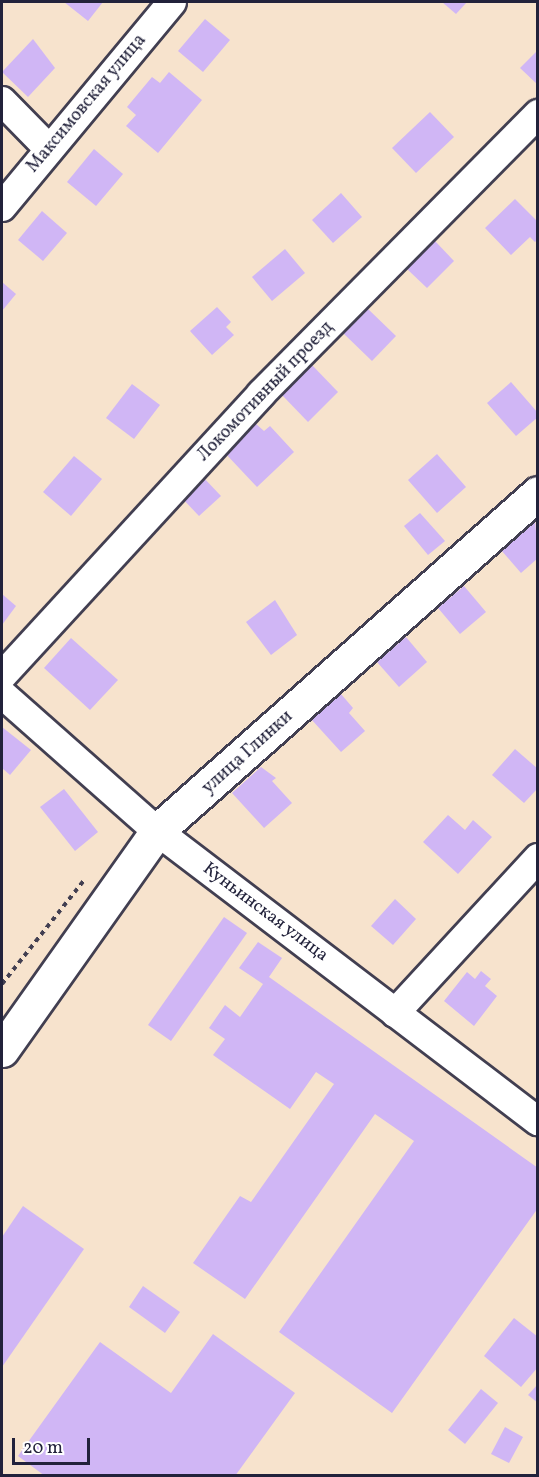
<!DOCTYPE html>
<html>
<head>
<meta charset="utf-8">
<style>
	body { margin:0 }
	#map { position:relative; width:539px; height:1477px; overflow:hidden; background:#f7e3cd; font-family:Vollkorn,serif }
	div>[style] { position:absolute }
	.building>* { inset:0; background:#d0b6f5 }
	.path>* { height:4px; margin-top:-2px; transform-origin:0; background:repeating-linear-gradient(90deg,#423f51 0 4.5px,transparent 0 9px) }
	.roads { filter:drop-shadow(2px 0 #423f51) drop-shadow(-2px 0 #423f51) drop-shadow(0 2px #423f51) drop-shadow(0 -2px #423f51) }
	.street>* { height:28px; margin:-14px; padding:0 14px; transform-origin:14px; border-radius:14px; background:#fff }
	.secondary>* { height:33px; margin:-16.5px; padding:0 16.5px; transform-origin:16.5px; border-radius:16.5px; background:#fff }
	span { translate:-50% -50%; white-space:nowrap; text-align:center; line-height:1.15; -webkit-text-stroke:6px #fff; paint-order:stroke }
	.street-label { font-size:18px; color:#22223b }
	.frame { position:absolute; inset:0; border:3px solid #22223b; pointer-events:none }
	.scale { position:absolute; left:12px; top:1438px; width:78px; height:27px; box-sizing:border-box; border:3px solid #22223b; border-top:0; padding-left:8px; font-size:18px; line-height:21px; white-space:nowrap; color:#22223b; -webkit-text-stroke:4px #fff; paint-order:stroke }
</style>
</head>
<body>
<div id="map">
	<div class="building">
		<i style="clip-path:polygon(64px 2px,103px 2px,88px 21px)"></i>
		<i style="clip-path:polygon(442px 2px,467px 2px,456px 14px)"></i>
		<i style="clip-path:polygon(205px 19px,230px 40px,203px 72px,178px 51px)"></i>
		<i style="clip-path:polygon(33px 39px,55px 68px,28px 97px,2px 72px)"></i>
		<i style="clip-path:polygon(538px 50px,538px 85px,520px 68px)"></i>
		<i style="clip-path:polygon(169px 72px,202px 100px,158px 153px,126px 126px,136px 115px,127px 107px,152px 77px,160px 83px)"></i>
		<i style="clip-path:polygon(430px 112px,454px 137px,416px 173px,392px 148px)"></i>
		<i style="clip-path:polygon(94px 149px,123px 174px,96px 206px,67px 182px)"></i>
		<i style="clip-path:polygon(341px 193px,362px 217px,333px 243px,312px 220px)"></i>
		<i style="clip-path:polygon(515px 199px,538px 222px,538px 239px,535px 242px,530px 237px,511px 255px,485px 228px)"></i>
		<i style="clip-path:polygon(42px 211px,67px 233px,43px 261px,18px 240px)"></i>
		<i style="clip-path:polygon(435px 241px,454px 261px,427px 288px,407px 269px)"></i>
		<i style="clip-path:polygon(285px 249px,305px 273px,272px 301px,252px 277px)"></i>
		<i style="clip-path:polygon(2px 282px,16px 294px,2px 311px)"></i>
		<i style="clip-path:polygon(217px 307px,231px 322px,226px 327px,234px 335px,212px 355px,190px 331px)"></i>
		<i style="clip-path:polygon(367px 308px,396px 336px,372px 361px,343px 333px)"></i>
		<i style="clip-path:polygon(311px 364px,338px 392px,308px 422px,281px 394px)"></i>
		<i style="clip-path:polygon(511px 382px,538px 413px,538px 417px,516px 436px,487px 403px)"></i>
		<i style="clip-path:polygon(132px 384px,160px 405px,134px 439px,106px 418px)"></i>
		<i style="clip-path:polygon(255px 423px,264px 431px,270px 426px,294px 452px,257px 487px,224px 452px)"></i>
		<i style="clip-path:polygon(437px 454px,466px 487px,437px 513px,408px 480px)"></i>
		<i style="clip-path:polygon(74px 456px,102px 479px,71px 516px,43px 492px)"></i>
		<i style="clip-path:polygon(202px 476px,221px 496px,199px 516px,180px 496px)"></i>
		<i style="clip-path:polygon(420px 513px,445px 541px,428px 555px,404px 526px)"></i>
		<i style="clip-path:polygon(535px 519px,538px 558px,521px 573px,501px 550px)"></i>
		<i style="clip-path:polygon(464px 586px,486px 612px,460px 634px,438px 608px)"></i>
		<i style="clip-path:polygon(2px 594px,16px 606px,2px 625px)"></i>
		<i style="clip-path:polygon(275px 600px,297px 635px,271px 655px,246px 622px)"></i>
		<i style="clip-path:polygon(406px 637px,427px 662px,399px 687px,377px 662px)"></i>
		<i style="clip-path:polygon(71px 638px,118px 680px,90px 710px,44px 668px)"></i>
		<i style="clip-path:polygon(341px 694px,353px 708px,349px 713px,365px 731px,341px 752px,311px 719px)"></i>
		<i style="clip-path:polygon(2px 727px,31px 750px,10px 775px,2px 768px)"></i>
		<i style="clip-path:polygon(515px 749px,538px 769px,538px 788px,524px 803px,492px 775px)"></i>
		<i style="clip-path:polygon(261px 767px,276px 778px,272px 781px,292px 803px,264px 828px,232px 793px)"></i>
		<i style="clip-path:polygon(64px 789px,98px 832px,75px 851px,40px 807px)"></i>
		<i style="clip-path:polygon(448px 815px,465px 830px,473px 820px,492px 837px,458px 874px,423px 842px)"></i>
		<i style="clip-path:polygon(395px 899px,416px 919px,393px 945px,371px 926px)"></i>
		<i style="clip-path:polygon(224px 917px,247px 933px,171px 1041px,148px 1025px)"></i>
		<i style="clip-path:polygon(258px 942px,282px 958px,269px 977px,538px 1168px,538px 1208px,392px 1413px,279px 1332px,414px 1141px,375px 1114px,245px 1299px,193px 1263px,240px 1196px,251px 1202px,334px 1084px,316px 1072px,290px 1109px,213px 1055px,225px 1039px,209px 1028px,225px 1005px,240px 1017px,263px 984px,239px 968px)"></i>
		<i style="clip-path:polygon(481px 971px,491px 979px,485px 986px,497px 996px,474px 1026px,444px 1001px,467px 972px,475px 979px)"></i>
		<i style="clip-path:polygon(23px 1206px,84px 1249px,2px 1367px,2px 1237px)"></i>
		<i style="clip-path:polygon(143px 1286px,180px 1312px,165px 1333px,129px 1307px)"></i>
		<i style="clip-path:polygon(514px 1318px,538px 1337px,538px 1367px,521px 1387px,484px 1356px)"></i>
		<i style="clip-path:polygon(213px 1334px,295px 1393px,235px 1476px,45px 1476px,18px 1456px,100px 1342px,171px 1393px)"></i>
		<i style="clip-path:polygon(538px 1384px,538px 1403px,528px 1395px)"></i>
		<i style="clip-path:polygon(481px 1389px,498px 1403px,465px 1444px,448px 1430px)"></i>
		<i style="clip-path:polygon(505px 1427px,523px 1437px,509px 1463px,491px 1454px)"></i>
	</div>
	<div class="path">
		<i style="left:2px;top:984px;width:132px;rotate:-51.7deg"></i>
	</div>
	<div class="roads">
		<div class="street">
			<i style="left:2px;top:101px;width:67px;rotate:45.6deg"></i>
			<i style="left:2px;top:207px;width:266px;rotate:-50.3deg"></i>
			<i style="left:2px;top:676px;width:383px;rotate:-47.4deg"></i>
			<i style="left:261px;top:394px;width:394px;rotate:-45.3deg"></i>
			<i style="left:2px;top:694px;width:207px;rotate:41.5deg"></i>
			<i style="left:157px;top:831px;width:479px;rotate:37.3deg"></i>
			<i style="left:395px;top:1013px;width:211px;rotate:-47.3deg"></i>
		</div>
		<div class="secondary">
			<i style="left:2px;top:1050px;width:268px;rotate:-54.7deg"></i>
			<i style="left:157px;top:831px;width:509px;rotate:-41.58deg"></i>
		</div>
	</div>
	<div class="street-label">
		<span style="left:87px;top:104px;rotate:-50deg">Максимовская улица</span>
		<span style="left:266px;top:392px;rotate:-46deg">Локомотивный проезд</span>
		<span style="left:248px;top:753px;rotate:-42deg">улица Глинки</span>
		<span style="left:265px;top:913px;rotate:37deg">Куньинская улица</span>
	</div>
	<div class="frame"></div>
	<div class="scale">20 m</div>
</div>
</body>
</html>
